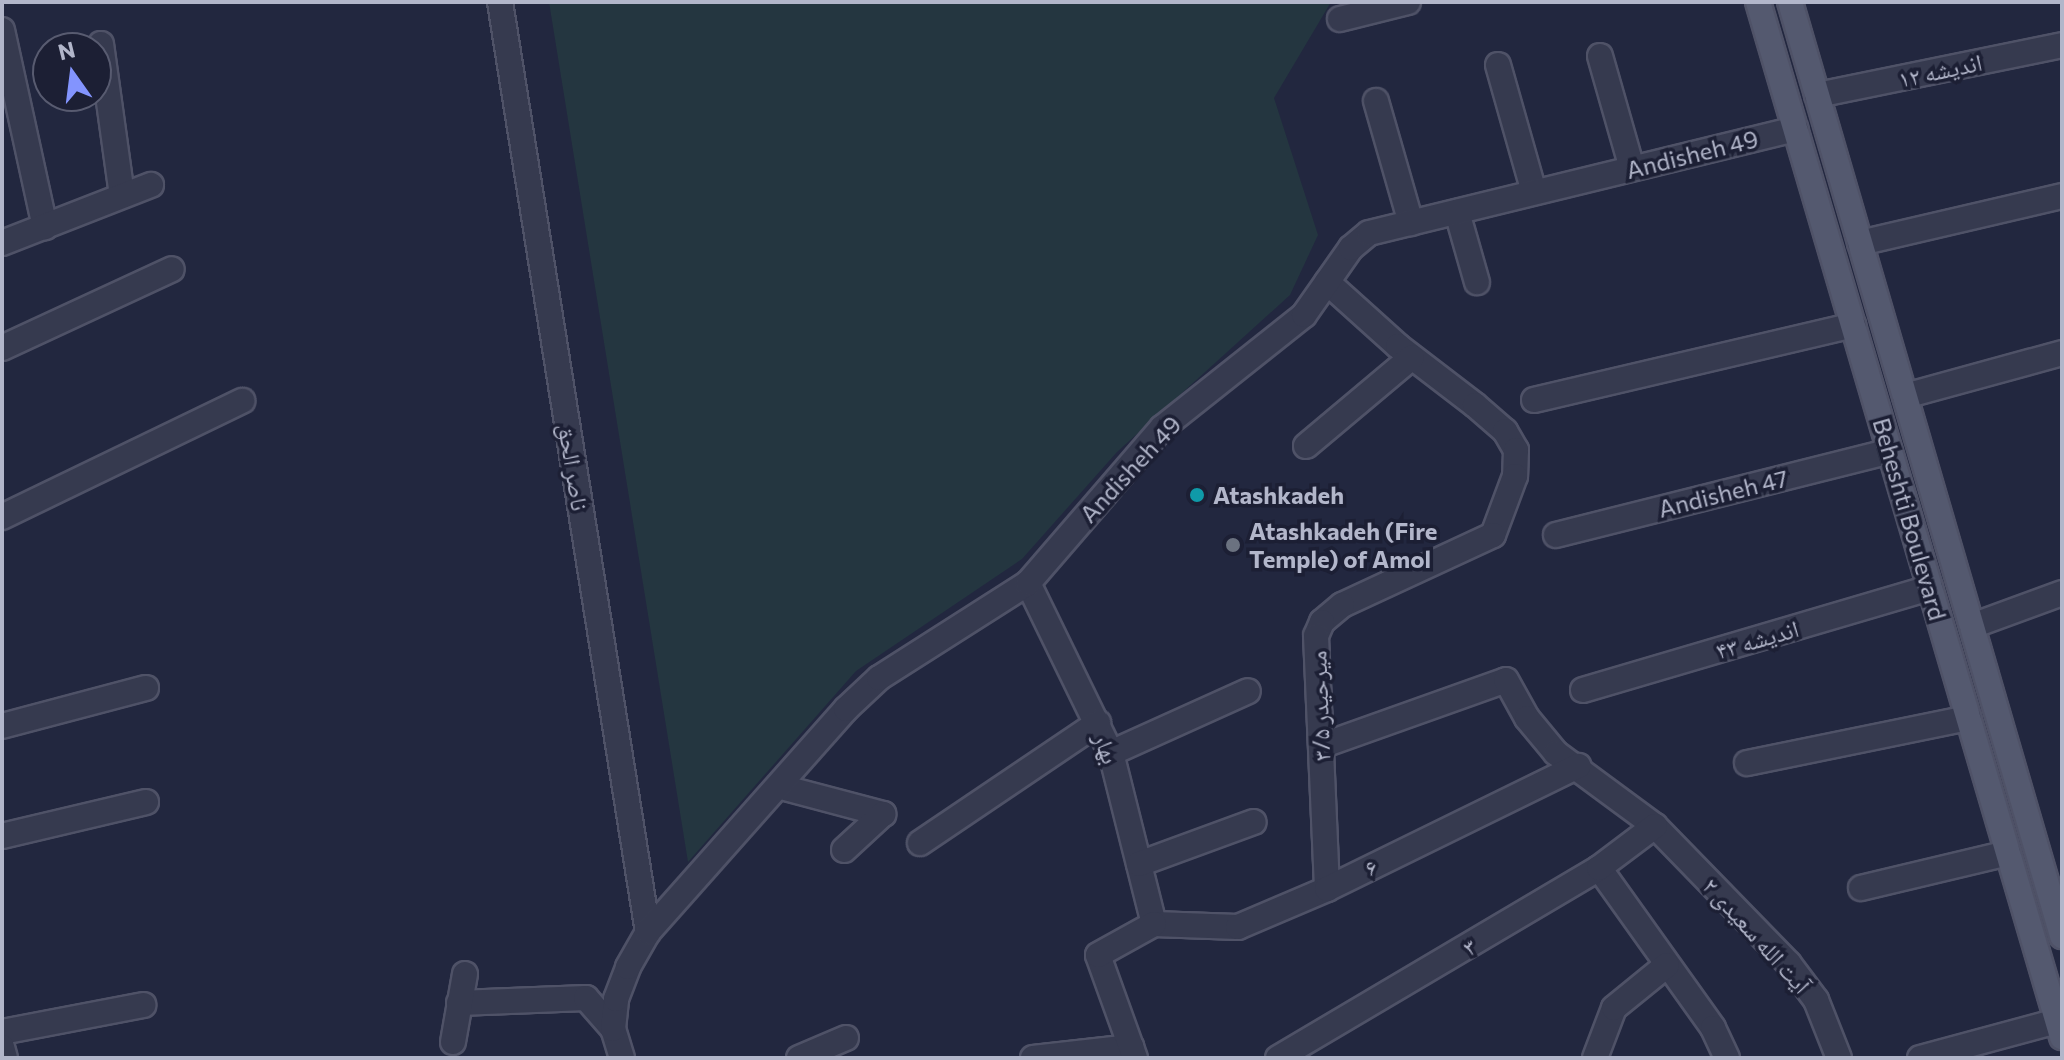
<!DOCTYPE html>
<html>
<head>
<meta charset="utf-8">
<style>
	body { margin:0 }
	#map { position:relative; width:2064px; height:1060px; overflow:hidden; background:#22273f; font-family:Commissioner,"Noto Naskh Arabic",sans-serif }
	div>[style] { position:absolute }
	.green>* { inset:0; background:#243640 }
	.roads { filter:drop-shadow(2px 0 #4f5267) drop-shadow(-2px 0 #4f5267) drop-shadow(0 2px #4f5267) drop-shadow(0 -2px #4f5267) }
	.minor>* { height:24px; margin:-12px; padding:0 12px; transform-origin:12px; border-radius:12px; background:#363a4f }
	.major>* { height:24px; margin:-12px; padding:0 12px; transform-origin:12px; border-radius:12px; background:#54596f }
	.dots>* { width:22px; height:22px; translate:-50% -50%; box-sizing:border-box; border:4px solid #1c1f34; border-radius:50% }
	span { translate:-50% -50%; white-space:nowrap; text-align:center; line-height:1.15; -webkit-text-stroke:7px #1c1f34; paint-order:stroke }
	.street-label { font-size:24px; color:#b2b6ca }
	.poi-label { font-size:24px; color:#b2b6ca; font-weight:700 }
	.left { translate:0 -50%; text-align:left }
	.frame { position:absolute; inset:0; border:4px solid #b2b6ca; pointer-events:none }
	.north { position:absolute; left:32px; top:32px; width:80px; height:80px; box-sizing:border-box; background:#1c1f34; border:2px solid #585b70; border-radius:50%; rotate:346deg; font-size:22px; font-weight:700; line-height:32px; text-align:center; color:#b2b6ca }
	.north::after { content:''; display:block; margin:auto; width:28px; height:36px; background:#8394fe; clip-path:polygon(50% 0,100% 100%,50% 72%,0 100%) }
</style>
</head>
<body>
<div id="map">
	<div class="green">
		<i style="clip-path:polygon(549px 2px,1331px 2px,1274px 98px,1318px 235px,1290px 295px,1117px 452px,1022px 559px,856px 671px,688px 862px)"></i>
	</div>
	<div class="roads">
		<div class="minor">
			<i style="left:500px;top:2px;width:942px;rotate:80.96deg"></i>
			<i style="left:1340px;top:19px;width:70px;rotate:-14deg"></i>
			<i style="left:2px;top:30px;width:202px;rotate:77.7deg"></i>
			<i style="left:101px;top:44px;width:153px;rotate:82.1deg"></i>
			<i style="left:1600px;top:56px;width:116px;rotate:74.1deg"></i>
			<i style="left:1498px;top:65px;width:132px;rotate:74.2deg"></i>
			<i style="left:1817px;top:95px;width:250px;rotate:-11.5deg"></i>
			<i style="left:1376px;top:101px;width:127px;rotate:74deg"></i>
			<i style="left:1457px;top:212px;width:73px;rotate:74.1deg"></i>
			<i style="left:2px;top:243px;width:160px;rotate:-21.3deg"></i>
			<i style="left:1860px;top:243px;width:207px;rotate:-13.1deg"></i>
			<i style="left:1327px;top:282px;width:96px;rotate:42deg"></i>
			<i style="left:1398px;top:346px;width:97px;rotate:37.5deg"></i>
			<i style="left:1475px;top:405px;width:40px;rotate:41deg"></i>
			<i style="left:1505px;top:431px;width:22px;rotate:60deg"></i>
			<i style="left:1516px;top:450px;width:26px;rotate:92deg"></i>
			<i style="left:1515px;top:476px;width:63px;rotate:110.4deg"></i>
			<i style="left:1493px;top:535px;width:166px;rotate:155.1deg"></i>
			<i style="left:1342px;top:605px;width:26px;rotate:140deg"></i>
			<i style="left:1322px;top:622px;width:15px;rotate:113deg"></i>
			<i style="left:1316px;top:636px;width:253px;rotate:87.5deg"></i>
			<i style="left:2px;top:348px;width:187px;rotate:-24.9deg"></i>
			<i style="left:1905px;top:396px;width:163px;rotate:-15.3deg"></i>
			<i style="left:1534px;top:400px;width:328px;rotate:-13.2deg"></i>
			<i style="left:1306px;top:446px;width:138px;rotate:-40deg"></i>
			<i style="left:2px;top:517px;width:267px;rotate:-25.8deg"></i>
			<i style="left:1556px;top:535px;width:344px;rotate:-14.1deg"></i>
			<i style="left:1028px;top:583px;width:189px;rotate:64deg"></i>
			<i style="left:1111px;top:753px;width:176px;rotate:75.9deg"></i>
			<i style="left:1972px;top:626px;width:96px;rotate:-20.1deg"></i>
			<i style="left:1583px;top:690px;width:362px;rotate:-16.4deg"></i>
			<i style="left:2px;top:726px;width:149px;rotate:-14.8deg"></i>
			<i style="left:1321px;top:746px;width:196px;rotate:-19.6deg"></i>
			<i style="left:1506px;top:680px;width:43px;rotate:61.1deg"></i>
			<i style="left:1527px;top:718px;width:45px;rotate:50.4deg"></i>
			<i style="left:1556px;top:753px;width:123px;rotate:36.4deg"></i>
			<i style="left:1655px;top:826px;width:192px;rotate:45.8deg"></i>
			<i style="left:1789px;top:964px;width:45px;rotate:53.1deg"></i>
			<i style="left:1816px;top:1000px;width:62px;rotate:68.4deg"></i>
			<i style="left:1111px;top:753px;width:150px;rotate:-24.3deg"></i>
			<i style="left:1747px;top:763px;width:226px;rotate:-11.5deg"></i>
			<i style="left:781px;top:787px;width:106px;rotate:14.8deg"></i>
			<i style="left:883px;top:814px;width:53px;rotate:137.3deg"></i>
			<i style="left:2px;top:836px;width:148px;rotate:-13.3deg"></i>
			<i style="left:920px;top:843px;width:215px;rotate:-34deg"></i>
			<i style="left:1139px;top:864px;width:122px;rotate:-20.1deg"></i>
			<i style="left:1599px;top:868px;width:196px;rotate:54.5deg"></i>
			<i style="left:1713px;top:1028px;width:33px;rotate:65deg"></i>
			<i style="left:1861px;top:888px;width:151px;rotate:-13.4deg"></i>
			<i style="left:1154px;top:924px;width:84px;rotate:2deg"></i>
			<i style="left:1238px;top:927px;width:97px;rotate:-23.1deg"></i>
			<i style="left:1327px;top:889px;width:280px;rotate:-26.1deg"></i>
			<i style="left:459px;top:1003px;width:127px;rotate:-2.3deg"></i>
			<i style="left:586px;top:998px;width:41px;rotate:48.9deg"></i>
			<i style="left:2px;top:1032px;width:144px;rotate:-10.8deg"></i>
			<i style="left:453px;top:1042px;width:69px;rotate:-80deg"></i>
			<i style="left:2px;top:1047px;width:11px;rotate:75deg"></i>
			<i style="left:622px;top:1058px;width:30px;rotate:-107deg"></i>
			<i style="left:613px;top:1029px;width:30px;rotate:-84deg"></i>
			<i style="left:616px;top:999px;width:34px;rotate:-69deg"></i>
			<i style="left:628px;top:967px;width:40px;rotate:-60.3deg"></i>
			<i style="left:648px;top:932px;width:298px;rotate:-48.4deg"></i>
			<i style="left:846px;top:709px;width:45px;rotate:-43.2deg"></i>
			<i style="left:879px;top:678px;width:177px;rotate:-32.5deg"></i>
			<i style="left:1028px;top:583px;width:205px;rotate:-49.2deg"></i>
			<i style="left:1162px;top:428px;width:181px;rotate:-38.5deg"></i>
			<i style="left:1304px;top:315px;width:82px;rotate:-55deg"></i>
			<i style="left:1351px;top:248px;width:23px;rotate:-40deg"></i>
			<i style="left:1369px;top:233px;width:439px;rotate:-13.7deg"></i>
			<i style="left:799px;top:1058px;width:51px;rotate:-23.1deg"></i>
			<i style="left:1033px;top:1058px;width:99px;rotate:-6.4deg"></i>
			<i style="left:1135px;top:1058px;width:109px;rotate:-109.8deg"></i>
			<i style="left:1098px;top:955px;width:64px;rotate:-29deg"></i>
			<i style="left:1278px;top:1058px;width:373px;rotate:-30.6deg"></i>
			<i style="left:1599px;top:868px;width:70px;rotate:-36.9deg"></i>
			<i style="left:1595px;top:1058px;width:53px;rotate:-69.2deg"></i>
			<i style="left:1614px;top:1008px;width:68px;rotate:-39.1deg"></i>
			<i style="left:1920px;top:1058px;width:142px;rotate:-15.1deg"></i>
		</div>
		<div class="major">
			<i style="left:1758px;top:2px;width:1079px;rotate:73.63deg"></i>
			<i style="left:1790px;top:2px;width:973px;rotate:73.76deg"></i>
		</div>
	</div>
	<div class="dots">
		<i style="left:1197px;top:495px;background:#0f9aa8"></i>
		<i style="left:1233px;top:545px;background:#6b7280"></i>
	</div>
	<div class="street-label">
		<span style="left:1940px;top:70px;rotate:-12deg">اندیشه ۱۲</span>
		<span style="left:1692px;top:154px;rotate:-14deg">Andisheh 49</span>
		<span style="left:574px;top:467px;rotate:81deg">ناصر الحق</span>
		<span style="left:1130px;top:469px;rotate:-47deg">Andisheh 49</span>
		<span style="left:1723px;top:493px;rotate:-14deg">Andisheh 47</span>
		<span style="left:1910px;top:519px;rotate:74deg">Beheshti Boulevard</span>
		<span style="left:1757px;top:639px;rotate:-16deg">اندیشه ۴۳</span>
		<span style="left:1319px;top:706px;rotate:-92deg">میرحیدر ۳/۵</span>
		<span style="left:1107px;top:748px;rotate:70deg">بهار</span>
		<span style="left:1371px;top:867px;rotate:-26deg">۶</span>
		<span style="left:1757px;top:935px;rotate:48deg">آیت الله سعیدی ۲</span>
		<span style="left:1469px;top:946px;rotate:-31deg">۳</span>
	</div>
	<div class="poi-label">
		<span class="left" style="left:1213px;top:495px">Atashkadeh</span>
		<span class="left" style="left:1249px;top:545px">Atashkadeh (Fire<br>Temple) of Amol</span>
	</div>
	<div class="frame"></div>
	<div class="north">N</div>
</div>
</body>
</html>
